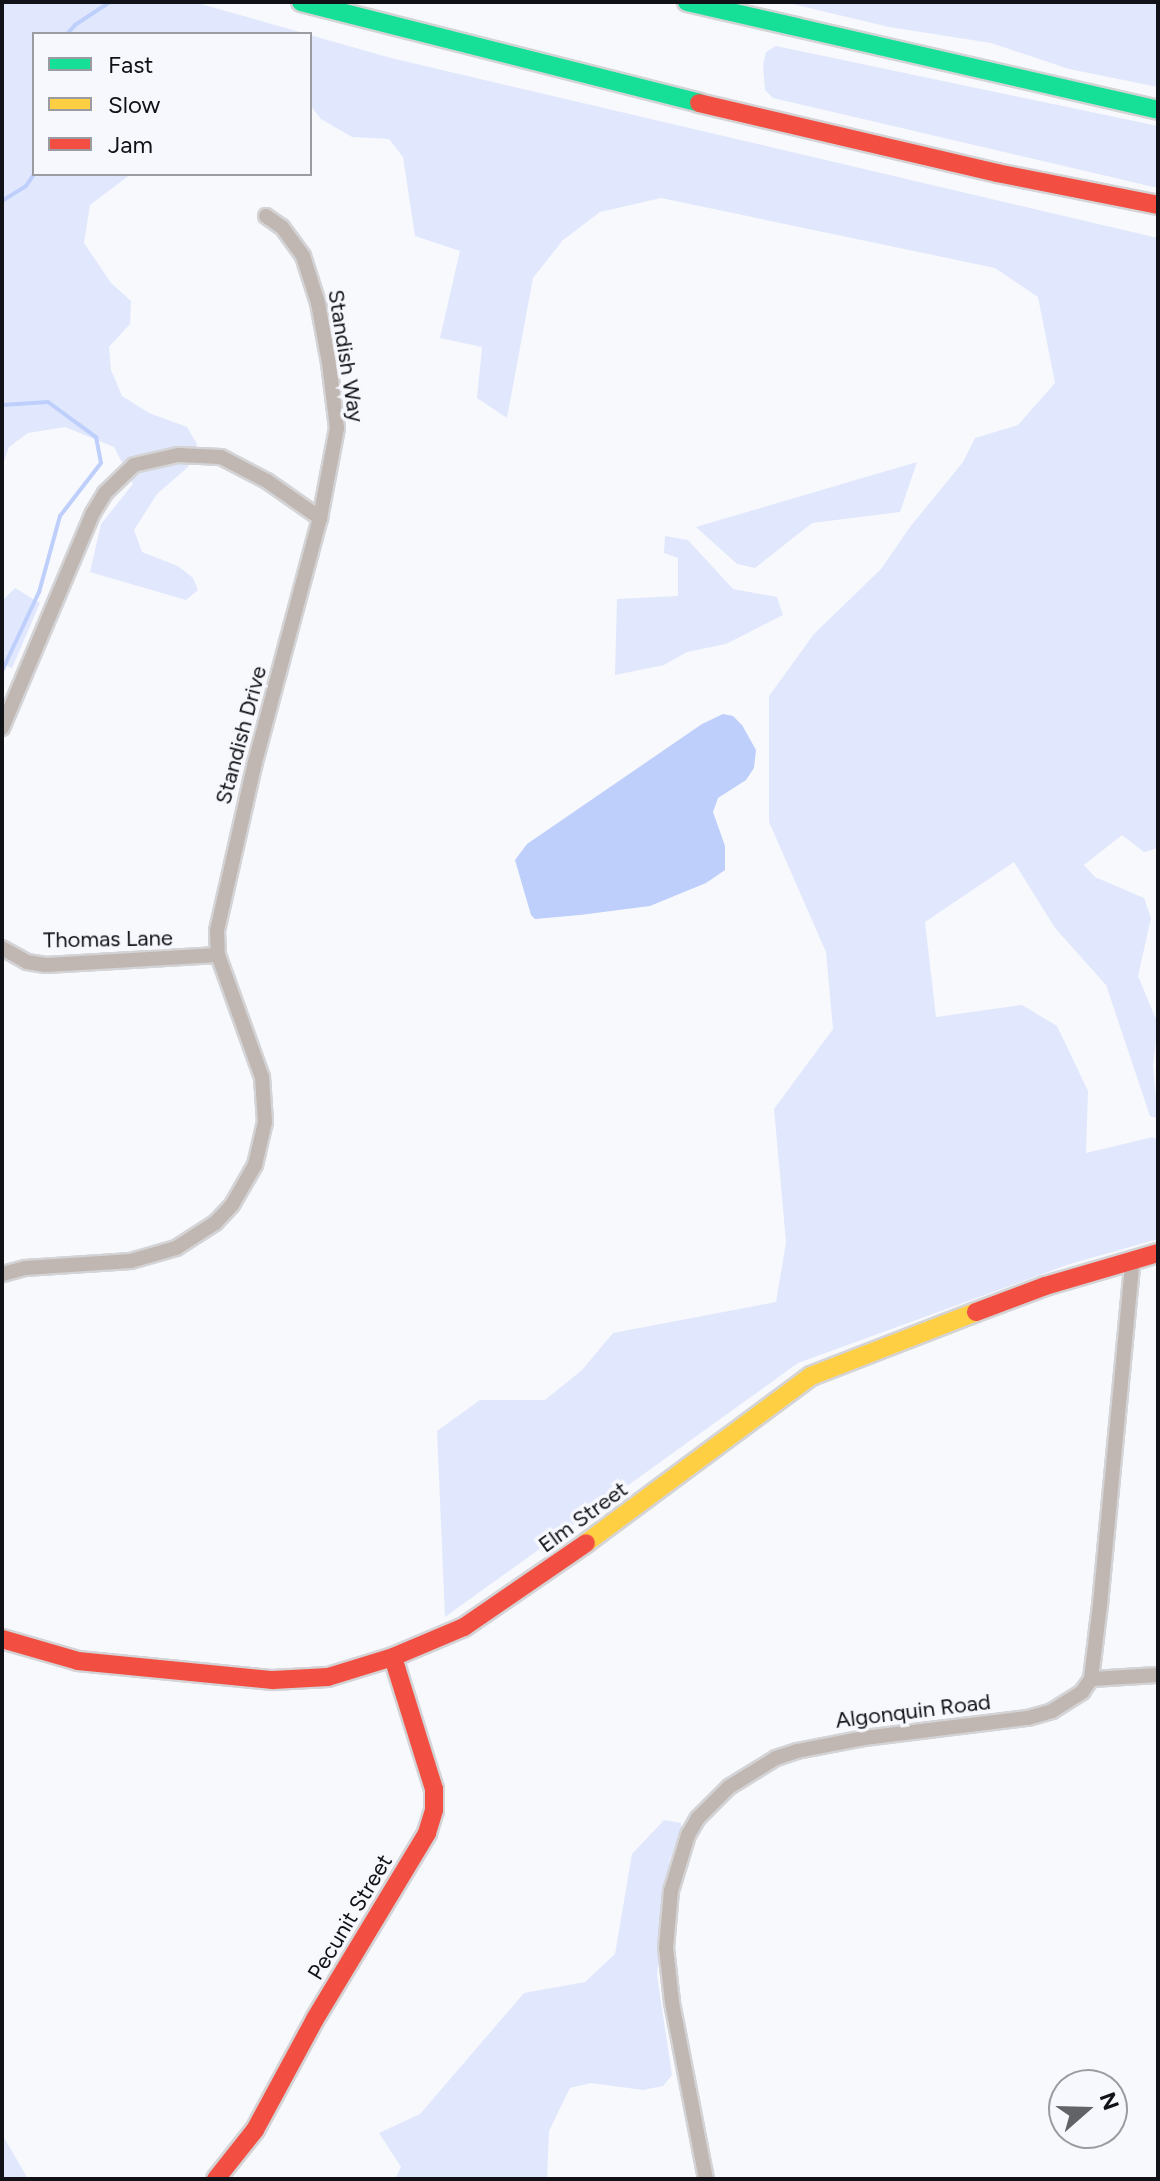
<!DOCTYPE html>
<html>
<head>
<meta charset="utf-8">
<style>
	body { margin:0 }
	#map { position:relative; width:1160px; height:2181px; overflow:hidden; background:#f8f9fc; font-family:Figtree,sans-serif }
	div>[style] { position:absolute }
	.green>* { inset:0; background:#e1e8fd }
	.water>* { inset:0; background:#bfcffc }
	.stream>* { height:4px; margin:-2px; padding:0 2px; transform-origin:2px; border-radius:2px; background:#bfcffc }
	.roads { filter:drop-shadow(2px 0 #d4d4d7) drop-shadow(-2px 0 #d4d4d7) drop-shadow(0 2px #d4d4d7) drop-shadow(0 -2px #d4d4d7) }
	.street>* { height:14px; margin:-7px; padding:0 7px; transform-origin:7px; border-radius:7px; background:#c0b7b2 }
	.fast>* { height:18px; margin:-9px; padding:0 9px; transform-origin:9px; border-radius:9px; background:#16e098 }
	.slow>* { height:18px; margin:-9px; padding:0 9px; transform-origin:9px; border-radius:9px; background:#ffcf43 }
	.jam>* { height:18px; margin:-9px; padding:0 9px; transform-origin:9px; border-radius:9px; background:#f24e42 }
	span { translate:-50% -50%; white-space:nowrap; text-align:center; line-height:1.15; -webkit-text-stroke:7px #f6f8fe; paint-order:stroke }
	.street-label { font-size:22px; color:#111217 }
	.frame { position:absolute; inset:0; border:4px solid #111217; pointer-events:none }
	.legend { position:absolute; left:32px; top:32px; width:280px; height:144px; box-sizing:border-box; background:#f6f8fe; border:2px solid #9a9ca2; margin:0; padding:10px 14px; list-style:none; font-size:24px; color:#111217 }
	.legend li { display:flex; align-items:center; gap:16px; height:40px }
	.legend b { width:40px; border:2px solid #9a9ca2 }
	.north { position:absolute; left:1048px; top:2069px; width:80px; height:80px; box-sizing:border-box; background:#f6f8fe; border:2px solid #9a9ca2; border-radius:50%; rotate:70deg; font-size:22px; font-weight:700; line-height:32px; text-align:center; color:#111217 }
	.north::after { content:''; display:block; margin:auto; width:28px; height:36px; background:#626367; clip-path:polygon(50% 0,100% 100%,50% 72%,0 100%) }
</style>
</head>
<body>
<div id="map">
	<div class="green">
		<i style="clip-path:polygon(2px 2px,194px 2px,307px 34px,34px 34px,34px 174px,131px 174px,90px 205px,84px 243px,111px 283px,131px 301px,130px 324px,109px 347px,111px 370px,122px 396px,149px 413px,187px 427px,197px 444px,188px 467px,157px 494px,134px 530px,142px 552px,178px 566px,193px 578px,198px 590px,186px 600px,90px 572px,101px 524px,133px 484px,114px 447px,65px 427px,28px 433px,9px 447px,2px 467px)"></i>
		<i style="clip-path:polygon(784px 2px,1158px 2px,1158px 87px,1069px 69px,991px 43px,889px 27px)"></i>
		<i style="clip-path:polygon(310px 35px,391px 58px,1158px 238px,1158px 848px,1144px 852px,1122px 835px,1084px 865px,1095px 877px,1144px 898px,1151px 918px,1138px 976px,1158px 1024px,1153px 1065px,1158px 1119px,1150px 1116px,1106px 985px,1055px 928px,1014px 862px,925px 922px,936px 1017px,1022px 1005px,1057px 1026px,1088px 1091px,1086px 1153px,1153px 1137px,1158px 1141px,1158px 1239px,1070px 1264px,798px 1363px,445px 1617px,437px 1431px,480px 1400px,545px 1400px,582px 1370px,613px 1333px,776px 1302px,786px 1242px,774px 1109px,833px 1029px,826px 952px,769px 822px,769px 696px,814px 634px,881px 569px,910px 527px,963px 462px,975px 438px,1018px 425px,1055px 383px,1038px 297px,995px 268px,661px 198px,600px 212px,563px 240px,533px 278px,507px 418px,477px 398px,482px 347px,440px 338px,460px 251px,415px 236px,403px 157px,389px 139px,352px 137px,321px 119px,310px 105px)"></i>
		<i style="clip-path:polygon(776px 46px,1158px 126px,1158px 188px,773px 98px,765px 90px,763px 66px,766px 52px)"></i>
		<i style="clip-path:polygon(917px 462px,900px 512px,812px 523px,755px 568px,737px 564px,696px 527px)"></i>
		<i style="clip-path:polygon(665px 536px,688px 540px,733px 589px,777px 597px,783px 615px,726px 644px,687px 652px,664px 665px,615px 675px,617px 599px,678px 596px,678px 558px,664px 553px)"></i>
		<i style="clip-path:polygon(15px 588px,40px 603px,12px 668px,2px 664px,2px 601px)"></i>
		<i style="clip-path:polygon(664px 1820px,681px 1823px,682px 1831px,670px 1859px,657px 1975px,672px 2075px,663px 2086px,643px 2090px,591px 2083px,570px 2088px,549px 2131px,547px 2179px,395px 2179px,401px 2167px,379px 2133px,420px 2114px,524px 1993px,585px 1982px,615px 1954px,632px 1854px)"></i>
		<i style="clip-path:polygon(2px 2134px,28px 2179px,2px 2179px)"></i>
	</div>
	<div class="water">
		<i style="clip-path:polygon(723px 714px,733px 716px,742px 725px,756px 750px,754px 768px,746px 780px,718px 798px,713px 812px,725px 846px,725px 870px,706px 883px,650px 906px,580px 915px,535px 919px,531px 915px,515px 860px,527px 844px,702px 724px)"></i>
	</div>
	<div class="stream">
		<i style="left:67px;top:34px;width:12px;rotate:-48deg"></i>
		<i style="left:75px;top:25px;width:42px;rotate:-33.3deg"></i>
		<i style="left:2px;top:201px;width:28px;rotate:-32deg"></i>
		<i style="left:26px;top:186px;width:14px;rotate:-56deg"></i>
		<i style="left:2px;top:405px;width:46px;rotate:-3.7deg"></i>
		<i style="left:48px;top:402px;width:59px;rotate:36.1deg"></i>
		<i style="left:96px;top:437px;width:26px;rotate:79deg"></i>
		<i style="left:101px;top:463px;width:67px;rotate:127.7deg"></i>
		<i style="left:60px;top:516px;width:79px;rotate:105.4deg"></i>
		<i style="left:39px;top:592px;width:87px;rotate:115.1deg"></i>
	</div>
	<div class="roads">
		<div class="street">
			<i style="left:266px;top:216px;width:19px;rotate:35deg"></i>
			<i style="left:282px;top:227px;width:36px;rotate:54deg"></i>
			<i style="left:303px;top:256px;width:49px;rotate:72.3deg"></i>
			<i style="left:318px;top:303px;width:61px;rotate:79.6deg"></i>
			<i style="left:329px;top:363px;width:65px;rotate:83deg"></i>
			<i style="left:337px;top:428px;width:92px;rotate:100.7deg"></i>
			<i style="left:2px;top:728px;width:233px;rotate:-67.1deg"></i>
			<i style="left:93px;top:513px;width:23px;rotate:-59deg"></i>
			<i style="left:105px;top:493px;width:40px;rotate:-44deg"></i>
			<i style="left:134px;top:465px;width:45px;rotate:-12.8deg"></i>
			<i style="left:178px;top:455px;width:43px;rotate:2.7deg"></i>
			<i style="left:221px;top:457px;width:52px;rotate:27.6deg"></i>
			<i style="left:267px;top:481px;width:65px;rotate:34.9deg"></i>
			<i style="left:320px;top:518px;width:253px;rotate:104.9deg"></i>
			<i style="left:255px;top:762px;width:173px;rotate:102.7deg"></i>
			<i style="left:217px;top:931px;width:24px;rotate:88deg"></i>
			<i style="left:218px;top:955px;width:130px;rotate:70.2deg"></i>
			<i style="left:262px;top:1077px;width:45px;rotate:86.2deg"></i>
			<i style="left:265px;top:1122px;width:44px;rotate:103.1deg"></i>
			<i style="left:255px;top:1165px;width:46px;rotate:119.9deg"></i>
			<i style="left:232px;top:1205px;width:25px;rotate:133deg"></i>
			<i style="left:215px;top:1223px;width:46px;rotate:147.3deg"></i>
			<i style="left:176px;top:1248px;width:47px;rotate:163.9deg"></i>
			<i style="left:131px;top:1261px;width:106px;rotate:176.2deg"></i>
			<i style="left:25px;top:1268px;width:24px;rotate:165deg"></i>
			<i style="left:2px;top:948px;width:29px;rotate:29deg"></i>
			<i style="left:27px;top:962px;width:19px;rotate:9deg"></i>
			<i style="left:46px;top:965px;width:172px;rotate:-3.3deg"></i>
			<i style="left:1091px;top:1679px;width:67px;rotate:-3.4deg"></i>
			<i style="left:706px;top:2179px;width:180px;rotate:-100.9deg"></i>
			<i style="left:672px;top:2002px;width:54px;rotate:-96.3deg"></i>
			<i style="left:666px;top:1948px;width:57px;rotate:-85deg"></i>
			<i style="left:671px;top:1891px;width:59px;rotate:-73.1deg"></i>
			<i style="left:688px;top:1835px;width:20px;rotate:-60deg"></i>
			<i style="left:698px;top:1818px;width:44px;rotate:-45deg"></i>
			<i style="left:729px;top:1787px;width:55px;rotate:-31.7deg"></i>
			<i style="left:776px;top:1758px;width:22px;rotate:-18deg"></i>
			<i style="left:797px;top:1751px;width:68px;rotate:-11deg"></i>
			<i style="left:864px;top:1738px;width:165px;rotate:-7deg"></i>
			<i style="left:1028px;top:1718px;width:25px;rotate:-16deg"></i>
			<i style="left:1052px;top:1711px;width:36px;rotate:-32deg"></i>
			<i style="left:1082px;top:1692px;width:16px;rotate:-55deg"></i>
			<i style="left:1091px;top:1679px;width:75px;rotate:-83.1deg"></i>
			<i style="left:1100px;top:1605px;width:348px;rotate:-84.6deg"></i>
		</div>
		<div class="fast">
			<i style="left:301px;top:2px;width:411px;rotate:14.2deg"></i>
			<i style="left:687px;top:2px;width:483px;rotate:12.9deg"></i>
		</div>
		<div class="slow">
			<i style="left:586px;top:1543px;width:280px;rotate:-36.6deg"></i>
			<i style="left:811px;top:1376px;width:177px;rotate:-21.2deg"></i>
		</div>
		<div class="jam">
			<i style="left:699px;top:103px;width:306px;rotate:13.2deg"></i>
			<i style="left:997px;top:173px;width:164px;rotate:11.2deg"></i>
			<i style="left:976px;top:1312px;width:74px;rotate:-20.6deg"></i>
			<i style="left:1045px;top:1286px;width:118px;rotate:-16.3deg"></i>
			<i style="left:2px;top:1639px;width:79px;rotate:16.1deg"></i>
			<i style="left:78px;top:1661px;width:196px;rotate:5.6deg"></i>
			<i style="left:273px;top:1680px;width:55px;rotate:-3.1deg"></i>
			<i style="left:328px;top:1677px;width:68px;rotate:-17.1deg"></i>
			<i style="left:393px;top:1657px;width:77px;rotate:-22.9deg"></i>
			<i style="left:464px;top:1627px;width:148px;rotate:-34.5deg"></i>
			<i style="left:216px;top:2179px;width:63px;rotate:-51.5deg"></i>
			<i style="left:255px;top:2130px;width:126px;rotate:-61.6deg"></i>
			<i style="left:315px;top:2019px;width:217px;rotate:-58.9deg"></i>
			<i style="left:427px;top:1833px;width:24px;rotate:-73deg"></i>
			<i style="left:434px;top:1810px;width:21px;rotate:-90deg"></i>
			<i style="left:434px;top:1789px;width:138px;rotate:-107.3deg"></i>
		</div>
	</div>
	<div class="street-label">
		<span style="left:346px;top:356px;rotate:81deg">Standish Way</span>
		<span style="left:241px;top:735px;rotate:-75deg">Standish Drive</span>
		<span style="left:108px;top:939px;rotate:-1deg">Thomas Lane</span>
		<span style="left:583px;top:1517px;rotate:-36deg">Elm Street</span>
		<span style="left:913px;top:1711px;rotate:-7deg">Algonquin Road</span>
		<span style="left:350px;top:1917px;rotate:-59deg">Pecunit Street</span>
	</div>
	<div class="frame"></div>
	<ul class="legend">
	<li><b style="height:10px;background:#16e098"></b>Fast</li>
	<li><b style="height:10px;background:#ffcf43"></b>Slow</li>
	<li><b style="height:10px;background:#f24e42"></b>Jam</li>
	</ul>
	<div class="north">N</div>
</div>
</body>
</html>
